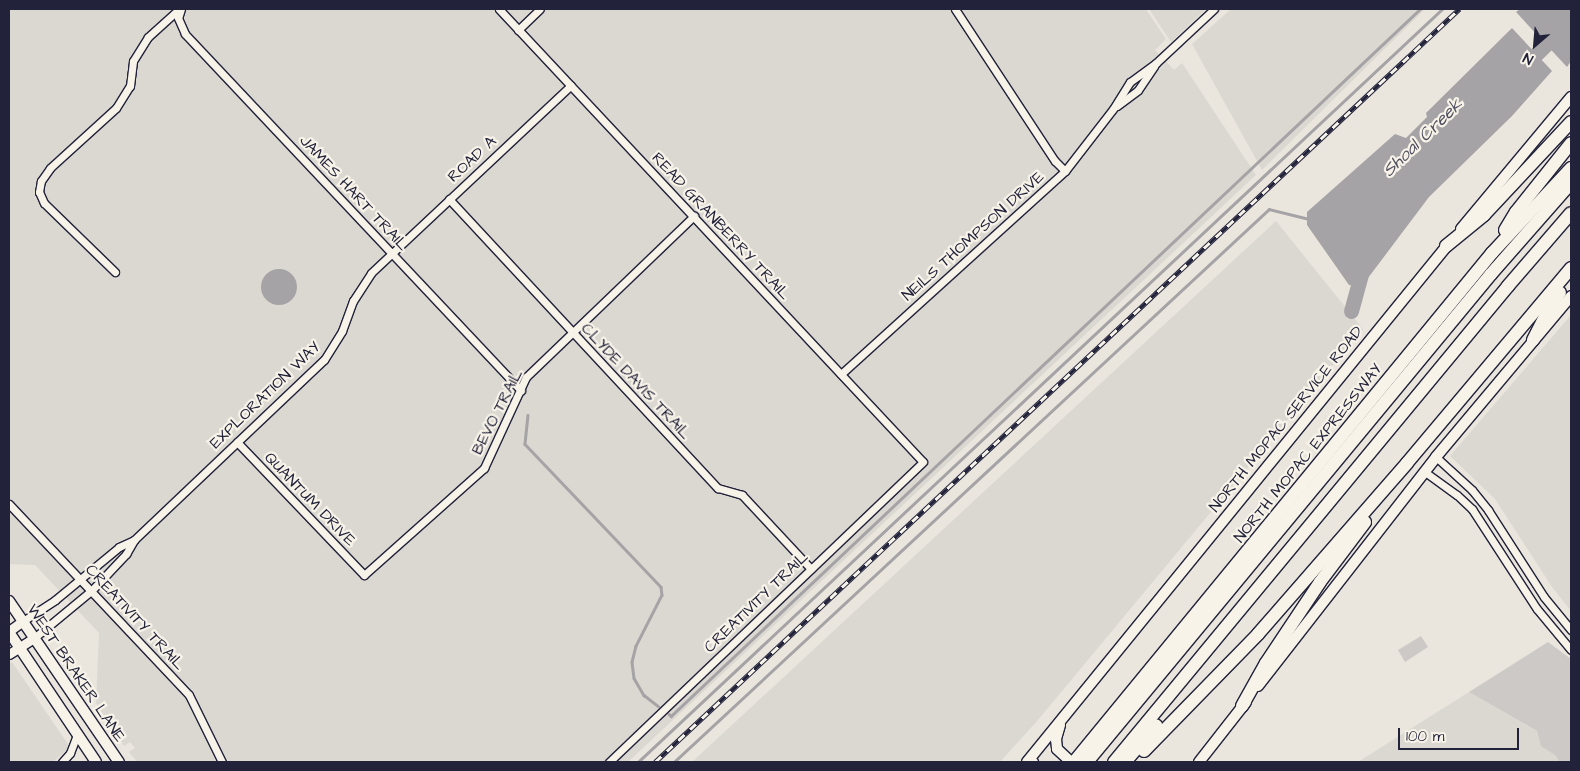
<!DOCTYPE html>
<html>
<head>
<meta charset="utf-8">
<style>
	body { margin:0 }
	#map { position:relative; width:1580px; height:771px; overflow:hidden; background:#eae6de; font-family:"Architects Daughter",sans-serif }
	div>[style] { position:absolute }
	.built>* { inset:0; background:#dbd8d2 }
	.green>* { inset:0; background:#cdc9c6 }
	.water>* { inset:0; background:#a6a3a6 }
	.round { border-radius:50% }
	.stream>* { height:2.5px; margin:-1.25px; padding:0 1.25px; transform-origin:1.25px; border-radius:1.25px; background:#a6a3a6 }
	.river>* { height:15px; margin:-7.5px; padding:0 7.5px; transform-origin:7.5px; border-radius:7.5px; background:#a6a3a6 }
	.roads { filter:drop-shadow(1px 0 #22223b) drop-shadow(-1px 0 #22223b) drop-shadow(0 1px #22223b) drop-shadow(0 -1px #22223b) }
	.minor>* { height:7px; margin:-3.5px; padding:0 3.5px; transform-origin:3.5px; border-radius:3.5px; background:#f7f3e8 }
	.tertiary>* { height:9px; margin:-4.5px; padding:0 4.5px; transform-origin:4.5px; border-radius:4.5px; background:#f7f3e8 }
	.secondary>* { height:10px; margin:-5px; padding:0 5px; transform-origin:5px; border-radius:5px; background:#f7f3e8 }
	.primary>* { height:11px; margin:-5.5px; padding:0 5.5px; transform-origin:5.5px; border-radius:5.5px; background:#f7f3e8 }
	.motorway>* { height:12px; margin:-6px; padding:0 6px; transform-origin:6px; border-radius:6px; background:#f7f3e8 }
	.rail>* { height:4.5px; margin-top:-2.25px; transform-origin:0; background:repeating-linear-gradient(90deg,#f7f3e8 0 8px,#22223b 0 16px); box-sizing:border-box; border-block:1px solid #22223b }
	span { translate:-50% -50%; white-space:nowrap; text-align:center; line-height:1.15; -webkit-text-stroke:4.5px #f7f3e8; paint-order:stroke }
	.street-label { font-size:16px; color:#22223b }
	.water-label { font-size:18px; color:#504f60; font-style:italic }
	.frame { position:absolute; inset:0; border:10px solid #22223b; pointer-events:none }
	.north { position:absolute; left:1510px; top:20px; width:50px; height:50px; -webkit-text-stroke:4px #f7f3e8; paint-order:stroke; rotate:207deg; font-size:14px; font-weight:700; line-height:20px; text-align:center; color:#22223b }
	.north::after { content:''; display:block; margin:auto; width:18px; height:22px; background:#22223b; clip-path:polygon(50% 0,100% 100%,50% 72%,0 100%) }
	.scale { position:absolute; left:1398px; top:728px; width:121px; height:22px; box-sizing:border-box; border:2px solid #22223b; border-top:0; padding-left:6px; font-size:15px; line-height:18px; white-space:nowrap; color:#22223b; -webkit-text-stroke:4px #f7f3e8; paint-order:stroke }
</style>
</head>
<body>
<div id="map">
	<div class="built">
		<i style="clip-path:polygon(9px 9px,1146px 9px,1166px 39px,1155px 50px,1174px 70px,1182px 63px,1256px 175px,628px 762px,137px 762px,129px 752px,135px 748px,130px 742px,124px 746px,96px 703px,99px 633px,35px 565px,9px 564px)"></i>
		<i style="clip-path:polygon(1149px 9px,1206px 9px,1171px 42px)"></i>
		<i style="clip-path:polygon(1231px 9px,1425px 9px,1262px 170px,1192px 44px)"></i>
		<i style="clip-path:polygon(1276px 221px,1363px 329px,1038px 720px,1000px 762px,692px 762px)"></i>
		<i style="clip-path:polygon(1571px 315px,1571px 611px,1552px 587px,1495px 499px,1450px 456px)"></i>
		<i style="clip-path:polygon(12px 662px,70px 747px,53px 762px,9px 762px,9px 664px)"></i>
		<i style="clip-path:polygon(1469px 692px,1571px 751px,1571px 762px,1358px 762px)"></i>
	</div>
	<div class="green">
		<i style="clip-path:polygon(1421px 636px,1428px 647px,1405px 662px,1398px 650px)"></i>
		<i style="clip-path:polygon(1548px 642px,1571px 659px,1571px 762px,1560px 762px,1555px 755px,1541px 746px,1537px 731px,1469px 692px)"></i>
	</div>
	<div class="water">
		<i style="clip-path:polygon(1520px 9px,1571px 9px,1571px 61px,1567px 67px,1516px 12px)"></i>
		<i style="clip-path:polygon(1512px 28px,1552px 71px,1512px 116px,1429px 197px,1362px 286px,1349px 285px,1307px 225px,1307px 212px,1395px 134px,1406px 138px,1427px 117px,1426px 113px)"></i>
		<i class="round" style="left:261px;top:269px;width:36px;height:36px"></i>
	</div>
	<div class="stream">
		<i style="left:528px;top:415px;width:29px;rotate:96deg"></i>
		<i style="left:525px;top:444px;width:197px;rotate:46.4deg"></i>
		<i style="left:661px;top:587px;width:8px;rotate:83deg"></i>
		<i style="left:662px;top:595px;width:57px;rotate:117deg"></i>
		<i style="left:636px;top:646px;width:16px;rotate:104deg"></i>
		<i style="left:632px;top:662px;width:16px;rotate:83deg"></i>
		<i style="left:634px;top:678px;width:20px;rotate:60deg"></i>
		<i style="left:644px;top:695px;width:18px;rotate:38deg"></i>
		<i style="left:669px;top:714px;width:3px;rotate:45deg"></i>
		<i style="left:671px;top:716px;width:1030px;rotate:-43.35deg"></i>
		<i style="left:638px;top:762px;width:1102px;rotate:-43.12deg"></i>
		<i style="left:674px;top:762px;width:812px;rotate:-42.9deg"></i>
		<i style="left:1269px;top:209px;width:41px;rotate:14deg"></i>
	</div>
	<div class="river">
		<i style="left:1523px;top:67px;width:67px;rotate:-44.4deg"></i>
		<i style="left:1351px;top:311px;width:46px;rotate:-74.7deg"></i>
	</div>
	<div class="roads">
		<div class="minor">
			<i style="left:181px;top:9px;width:9px;rotate:108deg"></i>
			<i style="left:178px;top:18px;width:17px;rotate:66deg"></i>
			<i style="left:185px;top:34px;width:490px;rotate:46.7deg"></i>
			<i style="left:499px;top:9px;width:620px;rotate:46.89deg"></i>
			<i style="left:923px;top:462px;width:434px;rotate:136.3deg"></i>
			<i style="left:955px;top:9px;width:182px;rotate:56.7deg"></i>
			<i style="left:1055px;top:161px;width:14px;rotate:45deg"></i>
			<i style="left:518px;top:30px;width:30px;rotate:-44deg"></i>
			<i style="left:1117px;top:106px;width:26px;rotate:-37deg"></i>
			<i style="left:1138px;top:90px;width:29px;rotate:-56deg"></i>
			<i style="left:449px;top:199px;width:395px;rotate:47.1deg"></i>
			<i style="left:718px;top:488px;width:25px;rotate:16deg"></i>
			<i style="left:742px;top:495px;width:101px;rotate:47deg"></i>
			<i style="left:115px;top:272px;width:99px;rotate:-135.8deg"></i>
			<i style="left:44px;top:203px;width:12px;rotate:-114deg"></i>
			<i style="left:39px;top:192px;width:11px;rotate:-80deg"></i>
			<i style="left:41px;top:181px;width:16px;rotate:-55deg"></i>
			<i style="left:50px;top:168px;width:89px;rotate:-42.3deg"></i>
			<i style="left:116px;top:108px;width:26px;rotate:-58deg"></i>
			<i style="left:130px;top:86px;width:25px;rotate:-83deg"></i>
			<i style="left:133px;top:61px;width:28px;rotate:-58deg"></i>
			<i style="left:148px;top:37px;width:42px;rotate:-42.1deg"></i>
			<i style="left:841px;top:374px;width:302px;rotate:-42.2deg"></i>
			<i style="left:1065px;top:171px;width:78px;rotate:-52.3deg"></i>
			<i style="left:1113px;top:109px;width:32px;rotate:-58deg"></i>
			<i style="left:1130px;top:82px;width:32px;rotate:-36deg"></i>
			<i style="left:1156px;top:63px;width:79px;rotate:-43deg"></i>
			<i style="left:237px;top:442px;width:184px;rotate:46.3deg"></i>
			<i style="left:364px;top:575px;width:161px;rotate:-41.7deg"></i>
			<i style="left:484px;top:468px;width:100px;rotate:-65.2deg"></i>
			<i style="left:526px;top:377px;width:233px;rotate:-43.8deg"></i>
			<i style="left:1436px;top:457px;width:49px;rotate:42.5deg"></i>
			<i style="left:1472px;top:490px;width:26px;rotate:51deg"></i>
			<i style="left:1488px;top:510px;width:103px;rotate:57.2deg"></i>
			<i style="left:1544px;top:597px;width:43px;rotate:50.7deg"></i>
			<i style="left:1425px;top:472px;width:39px;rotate:36deg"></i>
			<i style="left:1457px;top:495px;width:21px;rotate:43deg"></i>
			<i style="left:1472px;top:509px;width:119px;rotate:57deg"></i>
			<i style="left:1537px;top:609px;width:53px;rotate:50.3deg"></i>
			<i style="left:9px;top:504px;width:262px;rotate:46.7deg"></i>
			<i style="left:189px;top:695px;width:75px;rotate:63.8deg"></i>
			<i style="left:23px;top:621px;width:38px;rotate:-33deg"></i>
			<i style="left:55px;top:600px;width:83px;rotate:-39.6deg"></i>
			<i style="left:119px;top:547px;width:17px;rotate:-25deg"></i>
			<i style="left:134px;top:540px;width:262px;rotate:-43.5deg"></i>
			<i style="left:324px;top:360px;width:34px;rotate:-58deg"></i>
			<i style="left:342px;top:331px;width:32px;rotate:-70deg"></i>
			<i style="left:353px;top:301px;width:33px;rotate:-57deg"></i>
			<i style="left:371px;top:273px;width:274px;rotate:-43.2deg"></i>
			<i style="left:34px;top:638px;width:75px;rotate:-39.6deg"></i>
			<i style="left:92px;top:590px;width:50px;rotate:-46.6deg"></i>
			<i style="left:126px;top:554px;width:16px;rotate:-60deg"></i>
			<i style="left:62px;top:762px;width:12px;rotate:-48deg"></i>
			<i style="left:70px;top:753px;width:19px;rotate:-69deg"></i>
		</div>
		<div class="tertiary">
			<i style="left:9px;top:631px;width:17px;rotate:-36deg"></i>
			<i style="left:9px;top:654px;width:30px;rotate:-33deg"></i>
		</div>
		<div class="secondary">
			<i style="left:1461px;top:229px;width:172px;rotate:-50.2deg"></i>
			<i style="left:9px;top:601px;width:195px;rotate:55.7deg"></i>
			<i style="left:9px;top:632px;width:156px;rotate:56.2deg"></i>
			<i style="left:1258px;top:686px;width:290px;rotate:-52.1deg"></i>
			<i style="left:1436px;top:457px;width:210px;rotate:-50deg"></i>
			<i style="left:1060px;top:725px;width:15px;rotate:106deg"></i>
			<i style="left:1056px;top:739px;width:10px;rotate:84deg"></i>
			<i style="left:1057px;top:749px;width:19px;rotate:43deg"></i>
			<i style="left:1027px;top:762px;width:670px;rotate:-50.87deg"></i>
			<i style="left:1199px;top:762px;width:76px;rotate:-51.9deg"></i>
		</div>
		<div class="primary">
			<i style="left:1029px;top:760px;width:4px;rotate:34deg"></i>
		</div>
		<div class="motorway">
			<i style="left:1505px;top:230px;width:21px;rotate:-59deg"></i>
			<i style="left:1516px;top:212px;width:88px;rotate:-51.4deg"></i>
			<i style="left:1446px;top:246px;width:49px;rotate:-39.2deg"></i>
			<i style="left:1484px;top:215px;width:127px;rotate:-46.9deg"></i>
			<i style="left:1533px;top:340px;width:36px;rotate:-63deg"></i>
			<i style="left:1549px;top:308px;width:19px;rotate:-55deg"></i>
			<i style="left:1242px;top:706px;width:49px;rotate:-60.8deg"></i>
			<i style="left:1266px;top:663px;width:97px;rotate:-56.3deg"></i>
			<i style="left:1320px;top:582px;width:75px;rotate:-53.1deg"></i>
			<i style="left:1144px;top:751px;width:163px;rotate:-45.7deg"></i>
			<i style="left:1258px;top:634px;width:227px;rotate:-48.9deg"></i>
			<i style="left:1407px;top:463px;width:255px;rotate:-49.9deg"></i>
			<i style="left:1074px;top:762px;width:659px;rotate:-50.61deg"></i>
			<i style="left:1492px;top:253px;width:116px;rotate:-47.1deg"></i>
			<i style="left:1087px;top:762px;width:634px;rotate:-50.38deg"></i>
			<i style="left:1491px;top:274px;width:121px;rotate:-48.7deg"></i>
			<i style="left:1114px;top:762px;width:618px;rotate:-50.38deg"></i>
			<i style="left:1508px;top:286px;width:96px;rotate:-49.2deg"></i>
			<i style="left:1125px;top:762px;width:48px;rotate:-49.3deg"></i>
		</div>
	</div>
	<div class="rail">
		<i style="left:655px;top:762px;width:1102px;rotate:-43.12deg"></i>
	</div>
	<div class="street-label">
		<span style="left:472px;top:159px;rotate:-43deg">ROAD A</span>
		<span style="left:354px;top:193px;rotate:47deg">JAMES HART TRAIL</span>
		<span style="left:721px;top:226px;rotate:47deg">READ GRANBERRY TRAIL</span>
		<span style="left:973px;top:236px;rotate:-42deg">NEILS THOMPSON DRIVE</span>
		<span style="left:636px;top:381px;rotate:47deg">CLYDE DAVIS TRAIL</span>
		<span style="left:265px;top:395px;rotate:-44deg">EXPLORATION WAY</span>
		<span style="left:497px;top:412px;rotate:-63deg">BEVO TRAIL</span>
		<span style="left:1286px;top:419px;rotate:-51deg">NORTH MOPAC SERVICE ROAD</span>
		<span style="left:1308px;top:453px;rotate:-51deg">NORTH MOPAC EXPRESSWAY</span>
		<span style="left:310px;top:499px;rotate:46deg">QUANTUM DRIVE</span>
		<span style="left:756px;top:602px;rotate:-44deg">CREATIVITY TRAIL</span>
		<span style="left:135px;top:617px;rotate:47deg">CREATIVITY TRAIL</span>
		<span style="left:76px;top:673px;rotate:56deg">WEST BRAKER LANE</span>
	</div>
	<div class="water-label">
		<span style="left:1423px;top:138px;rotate:-44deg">Shoal Creek</span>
	</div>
	<div class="frame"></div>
	<div class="north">N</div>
	<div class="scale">100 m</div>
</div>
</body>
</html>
